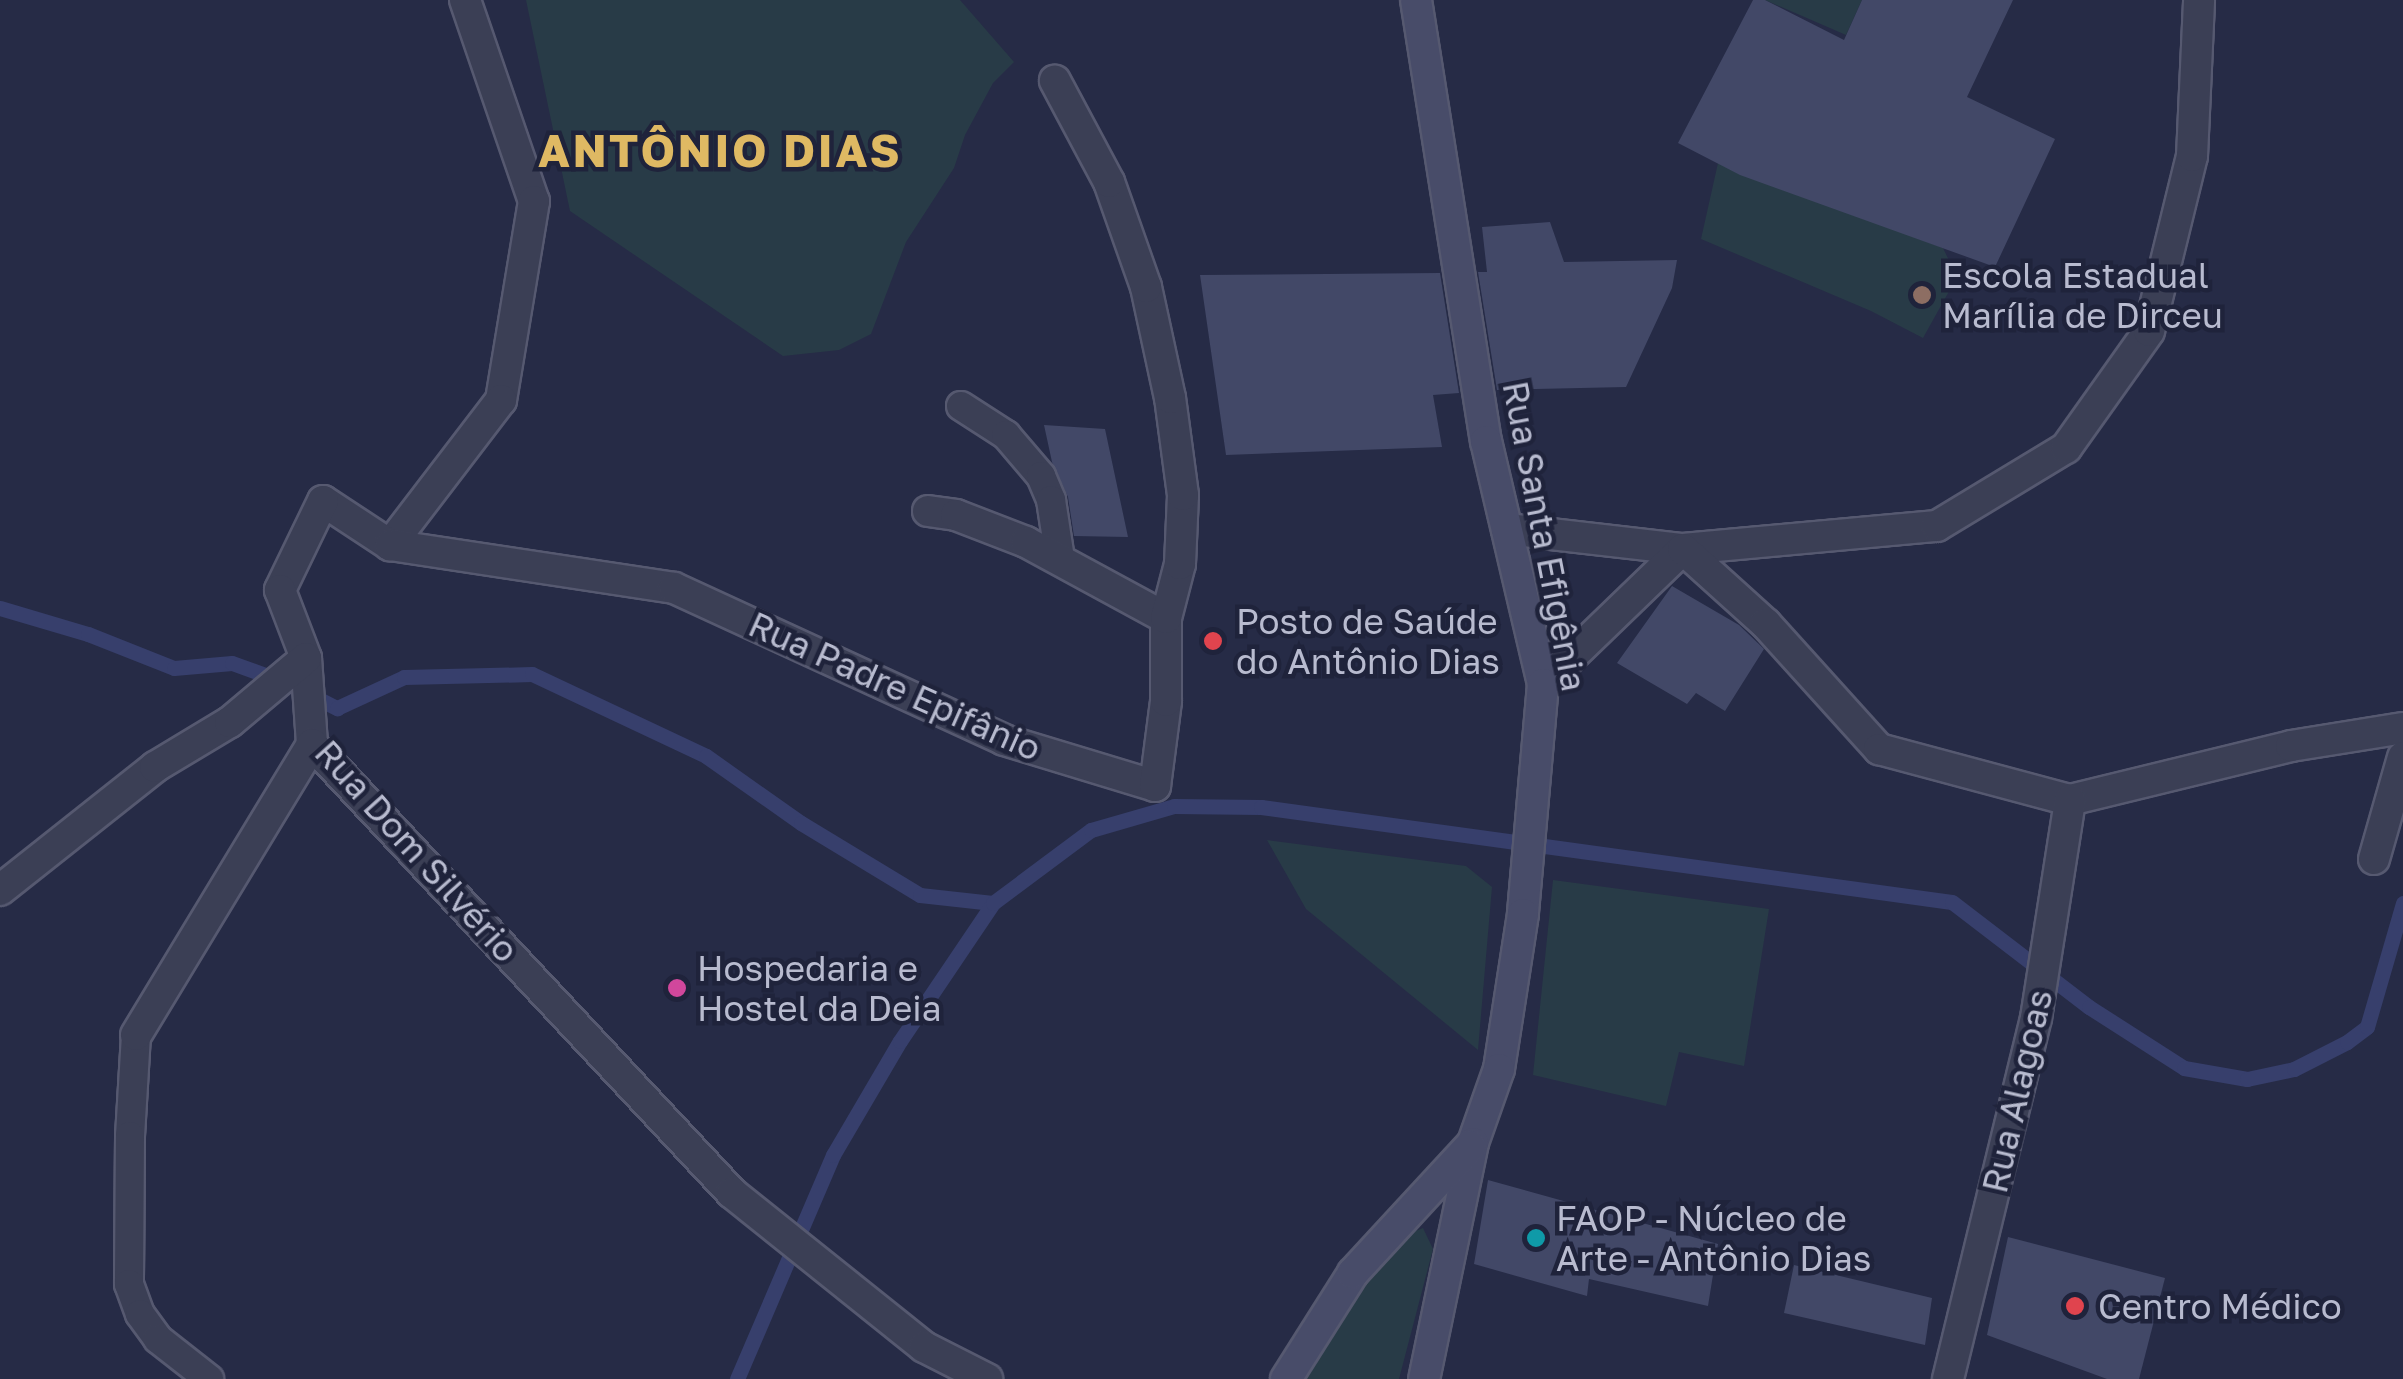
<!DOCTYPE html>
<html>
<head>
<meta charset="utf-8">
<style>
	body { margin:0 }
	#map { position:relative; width:2403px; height:1379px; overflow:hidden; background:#262b46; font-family:"Golos Text",sans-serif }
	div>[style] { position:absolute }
	.green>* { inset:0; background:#283b47 }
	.stream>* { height:15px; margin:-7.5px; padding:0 7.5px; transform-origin:7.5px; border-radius:7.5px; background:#373f6c }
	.building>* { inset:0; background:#424867 }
	.roads { filter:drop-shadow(2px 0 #565970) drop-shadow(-2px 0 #565970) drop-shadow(0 2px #565970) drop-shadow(0 -2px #565970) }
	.lane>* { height:28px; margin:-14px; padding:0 14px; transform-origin:14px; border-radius:14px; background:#3b3f55 }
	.street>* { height:30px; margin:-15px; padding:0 15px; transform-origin:15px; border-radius:15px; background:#3b3f55 }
	.secondary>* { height:30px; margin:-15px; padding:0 15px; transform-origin:15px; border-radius:15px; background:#484c69 }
	.dots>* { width:28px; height:28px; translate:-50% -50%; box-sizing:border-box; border:5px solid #1f233b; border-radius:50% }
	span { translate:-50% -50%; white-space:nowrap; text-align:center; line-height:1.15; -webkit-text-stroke:9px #1f233b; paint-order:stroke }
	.poi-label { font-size:35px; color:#b8bbcf }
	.left { translate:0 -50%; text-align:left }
	.street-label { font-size:35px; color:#b8bbcf }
	.district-label { font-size:45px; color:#dfb963; font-weight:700; letter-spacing:2.5px }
</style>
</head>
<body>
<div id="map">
	<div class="green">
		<i style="clip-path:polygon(526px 0,960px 0,1014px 62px,993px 83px,965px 135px,954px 168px,906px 242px,871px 334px,839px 350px,783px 356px,570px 211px)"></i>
		<i style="clip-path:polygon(1765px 0,1862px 0,1846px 35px)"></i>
		<i style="clip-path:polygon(1718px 163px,1943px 248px,1957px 277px,1923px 338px,1871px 311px,1701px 239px)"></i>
		<i style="clip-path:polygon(1267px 840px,1466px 866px,1492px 887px,1478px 1050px,1306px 909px)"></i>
		<i style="clip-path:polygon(1553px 880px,1769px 909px,1744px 1066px,1679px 1052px,1666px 1106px,1533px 1075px)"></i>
		<i style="clip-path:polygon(1423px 1228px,1433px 1249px,1399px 1379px,1284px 1379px,1378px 1246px)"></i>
	</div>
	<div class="stream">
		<i style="left:0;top:608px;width:92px;rotate:16.5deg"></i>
		<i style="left:88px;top:634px;width:92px;rotate:21.6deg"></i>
		<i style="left:174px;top:668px;width:58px;rotate:-4.9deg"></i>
		<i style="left:232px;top:663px;width:53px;rotate:19.8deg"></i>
		<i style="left:307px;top:693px;width:34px;rotate:27deg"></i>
		<i style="left:337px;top:708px;width:74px;rotate:-24.8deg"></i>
		<i style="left:404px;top:677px;width:128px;rotate:-1.3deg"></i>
		<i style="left:532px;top:674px;width:192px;rotate:25.2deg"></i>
		<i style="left:706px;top:756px;width:116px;rotate:35.2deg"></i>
		<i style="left:801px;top:823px;width:139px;rotate:31.2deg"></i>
		<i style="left:920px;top:895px;width:73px;rotate:6.3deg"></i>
		<i style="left:737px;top:1379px;width:244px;rotate:-66.8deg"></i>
		<i style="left:833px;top:1155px;width:132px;rotate:-59.6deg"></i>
		<i style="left:900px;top:1041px;width:166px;rotate:-56deg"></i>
		<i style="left:993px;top:903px;width:122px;rotate:-36.7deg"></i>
		<i style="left:1091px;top:830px;width:86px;rotate:-16.1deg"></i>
		<i style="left:1174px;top:806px;width:87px;rotate:0.7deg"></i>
		<i style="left:1261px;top:807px;width:697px;rotate:7.83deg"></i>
		<i style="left:1952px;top:902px;width:173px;rotate:37.5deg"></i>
		<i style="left:2089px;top:1007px;width:113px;rotate:32.7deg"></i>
		<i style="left:2184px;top:1068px;width:64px;rotate:9.9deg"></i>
		<i style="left:2247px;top:1079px;width:48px;rotate:-12deg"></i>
		<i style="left:2294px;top:1069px;width:59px;rotate:-27deg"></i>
		<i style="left:2347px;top:1042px;width:25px;rotate:-37deg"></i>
		<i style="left:2367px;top:1027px;width:129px;rotate:-73.8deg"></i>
	</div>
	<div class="building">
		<i style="clip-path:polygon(1753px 0,1765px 0,1844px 40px,1862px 0,2013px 0,1967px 97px,2055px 139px,1995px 267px,1740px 175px,1678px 143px)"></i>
		<i style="clip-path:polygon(1550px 222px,1564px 262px,1677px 260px,1672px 288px,1626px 387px,1497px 390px,1478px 272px,1487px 272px,1482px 227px)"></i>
		<i style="clip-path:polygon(1440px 273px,1459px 393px,1433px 395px,1442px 447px,1226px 455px,1200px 275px)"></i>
		<i style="clip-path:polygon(1044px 425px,1105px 429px,1128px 537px,1074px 536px,1068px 497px,1052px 462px)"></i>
		<i style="clip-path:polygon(1672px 586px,1739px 625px,1764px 649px,1725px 711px,1696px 693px,1687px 704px,1617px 663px)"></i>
		<i style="clip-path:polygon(1488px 1180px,1718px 1244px,1708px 1306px,1589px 1279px,1587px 1296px,1474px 1264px)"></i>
		<i style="clip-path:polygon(2008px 1237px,2165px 1278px,2139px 1379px,2107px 1379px,1987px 1335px)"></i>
		<i style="clip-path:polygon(1794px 1265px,1932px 1298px,1925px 1345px,1784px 1313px)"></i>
	</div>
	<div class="roads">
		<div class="lane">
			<i style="left:961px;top:406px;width:54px;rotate:32.8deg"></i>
			<i style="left:1006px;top:435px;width:54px;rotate:49.5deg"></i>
			<i style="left:1041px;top:476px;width:26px;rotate:67deg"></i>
			<i style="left:1051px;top:500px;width:60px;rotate:81.3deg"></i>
			<i style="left:136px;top:1035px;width:101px;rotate:93.4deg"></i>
			<i style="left:130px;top:1136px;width:148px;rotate:90.4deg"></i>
			<i style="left:129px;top:1284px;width:32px;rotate:70deg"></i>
			<i style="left:140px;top:1314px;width:31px;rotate:54deg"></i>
			<i style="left:158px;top:1339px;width:65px;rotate:38.1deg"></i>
		</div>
		<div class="street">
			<i style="left:465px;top:0;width:213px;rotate:71.1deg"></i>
			<i style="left:534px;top:201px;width:202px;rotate:99.4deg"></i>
			<i style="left:501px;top:400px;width:183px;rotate:127.4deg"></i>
			<i style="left:390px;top:545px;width:80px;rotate:-146.7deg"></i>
			<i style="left:323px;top:501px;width:99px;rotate:115.8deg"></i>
			<i style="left:280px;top:590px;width:73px;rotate:69.1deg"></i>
			<i style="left:306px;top:658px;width:86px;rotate:86deg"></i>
			<i style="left:312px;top:744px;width:615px;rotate:46.91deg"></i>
			<i style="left:732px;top:1193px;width:246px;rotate:38.7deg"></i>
			<i style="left:924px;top:1347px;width:71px;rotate:26.9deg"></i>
			<i style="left:928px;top:511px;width:28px;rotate:8deg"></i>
			<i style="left:956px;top:515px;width:75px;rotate:21.1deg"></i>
			<i style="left:1026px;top:542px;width:159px;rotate:28.5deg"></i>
			<i style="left:1507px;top:529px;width:177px;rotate:6.5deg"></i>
			<i style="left:1683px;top:549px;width:255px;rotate:-5.2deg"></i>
			<i style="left:1937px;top:526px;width:151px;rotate:-31.2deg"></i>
			<i style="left:2066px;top:448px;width:143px;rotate:-54.6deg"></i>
			<i style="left:2149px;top:331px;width:180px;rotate:-76.2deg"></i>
			<i style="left:2192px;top:156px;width:156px;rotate:-87.4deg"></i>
			<i style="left:390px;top:545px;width:287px;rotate:8.6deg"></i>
			<i style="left:674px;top:588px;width:363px;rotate:24.7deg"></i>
			<i style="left:1004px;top:740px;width:158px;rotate:16.9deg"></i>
			<i style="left:1155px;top:786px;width:86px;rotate:-82.6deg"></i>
			<i style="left:1166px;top:701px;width:83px;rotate:-90deg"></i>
			<i style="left:1166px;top:618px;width:56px;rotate:-75.5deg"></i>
			<i style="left:1180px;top:564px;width:69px;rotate:-87.5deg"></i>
			<i style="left:1183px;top:495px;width:98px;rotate:-97.6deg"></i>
			<i style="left:1170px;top:398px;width:114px;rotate:-102.2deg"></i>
			<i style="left:1146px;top:287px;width:111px;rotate:-109.4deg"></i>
			<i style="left:1109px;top:182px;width:115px;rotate:-118.1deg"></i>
			<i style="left:1543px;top:684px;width:194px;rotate:-44deg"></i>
			<i style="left:1683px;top:549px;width:112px;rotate:42.1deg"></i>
			<i style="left:1766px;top:624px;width:169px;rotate:47.9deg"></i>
			<i style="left:1879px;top:749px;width:198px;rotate:15deg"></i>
			<i style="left:2070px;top:800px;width:228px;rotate:-13.7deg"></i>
			<i style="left:2291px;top:746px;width:113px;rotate:-9.1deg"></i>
			<i style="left:2374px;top:859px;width:106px;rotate:-74.1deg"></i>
			<i style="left:0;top:890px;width:198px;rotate:-38.4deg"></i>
			<i style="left:155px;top:767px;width:87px;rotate:-31deg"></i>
			<i style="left:230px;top:722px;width:99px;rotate:-40.1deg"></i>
			<i style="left:136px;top:1035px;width:340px;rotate:-58.8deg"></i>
			<i style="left:1948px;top:1379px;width:372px;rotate:-76.3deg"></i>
			<i style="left:2036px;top:1018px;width:221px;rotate:-81.1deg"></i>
		</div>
		<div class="secondary">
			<i style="left:1416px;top:0;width:447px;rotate:81deg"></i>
			<i style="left:1486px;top:441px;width:250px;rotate:76.8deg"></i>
			<i style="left:1543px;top:684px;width:231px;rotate:95deg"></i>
			<i style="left:1523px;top:914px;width:157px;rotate:98.8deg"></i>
			<i style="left:1499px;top:1069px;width:78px;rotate:109.4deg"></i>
			<i style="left:1473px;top:1143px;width:241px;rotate:101.7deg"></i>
			<i style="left:1286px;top:1379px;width:125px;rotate:-57.7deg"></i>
			<i style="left:1353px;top:1273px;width:173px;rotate:-47.3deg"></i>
		</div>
	</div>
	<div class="dots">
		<i style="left:1922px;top:295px;background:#8d6e63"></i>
		<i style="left:1213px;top:641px;background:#e0444e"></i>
		<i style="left:677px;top:988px;background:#d1479c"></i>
		<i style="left:1536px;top:1238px;background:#0f9aa8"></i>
		<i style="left:2075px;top:1306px;background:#e0444e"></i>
	</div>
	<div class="poi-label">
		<span class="left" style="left:1942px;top:295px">Escola Estadual<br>Marília de Dirceu</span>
		<span class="left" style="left:1236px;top:641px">Posto de Saúde<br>do Antônio Dias</span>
		<span class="left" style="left:697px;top:988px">Hospedaria e<br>Hostel da Deia</span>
		<span class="left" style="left:1556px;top:1238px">FAOP - Núcleo de<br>Arte - Antônio Dias</span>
		<span class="left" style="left:2098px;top:1306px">Centro Médico</span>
	</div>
	<div class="street-label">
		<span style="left:1545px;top:536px;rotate:79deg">Rua Santa Efigênia</span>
		<span style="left:895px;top:686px;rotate:24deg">Rua Padre Epifânio</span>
		<span style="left:417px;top:851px;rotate:48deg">Rua Dom Silvério</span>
		<span style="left:2017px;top:1091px;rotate:-77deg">Rua Alagoas</span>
	</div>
	<div class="district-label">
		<span style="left:720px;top:151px">ANTÔNIO DIAS</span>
	</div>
</div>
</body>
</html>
